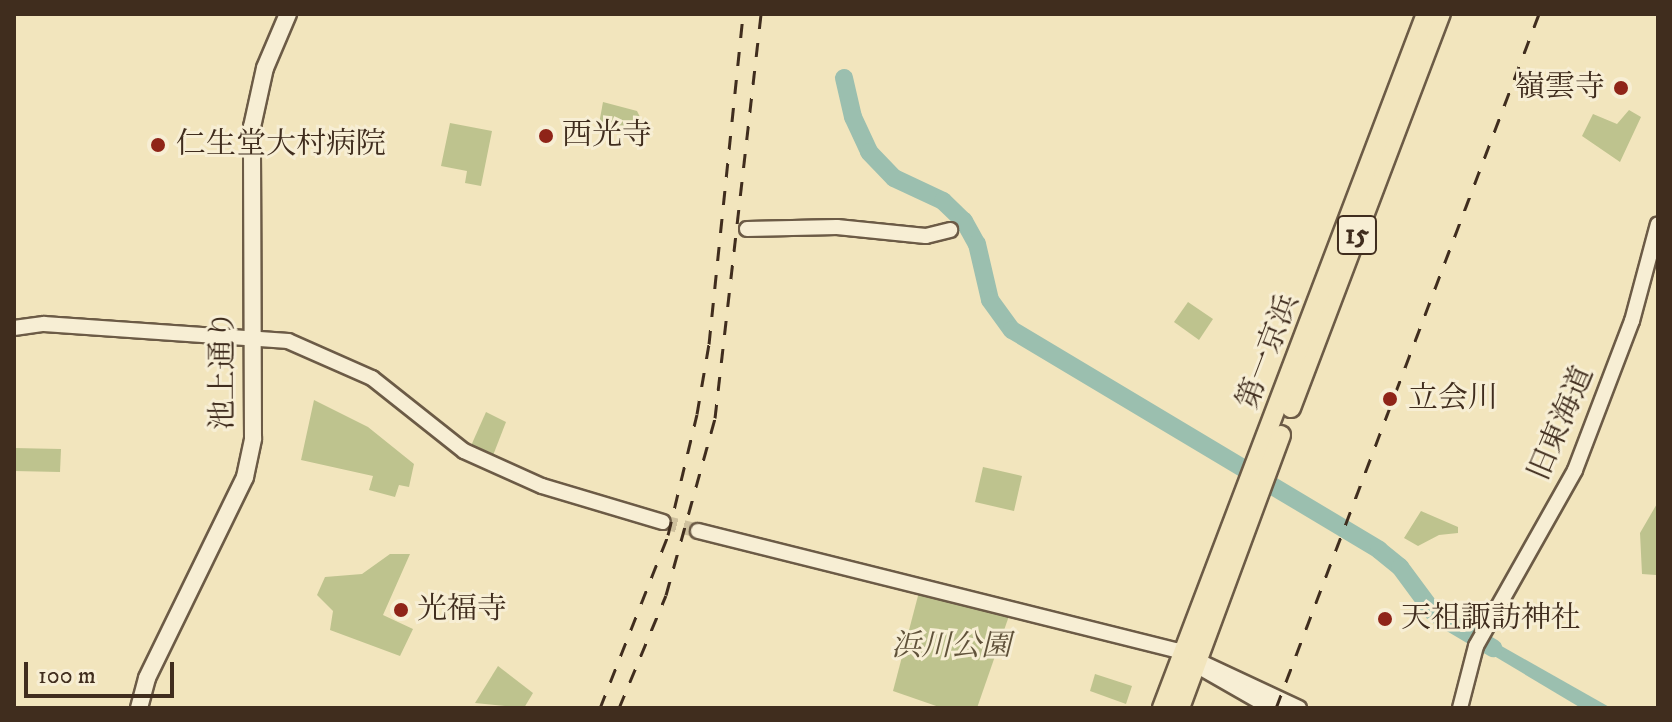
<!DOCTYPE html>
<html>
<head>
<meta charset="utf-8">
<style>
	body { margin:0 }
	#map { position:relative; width:1672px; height:722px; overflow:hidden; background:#f2e5bd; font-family:"IM FELL DW Pica","Noto Serif JP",serif }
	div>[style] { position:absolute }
	.green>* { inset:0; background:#bec38e }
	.water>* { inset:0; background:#9bbfaf }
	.river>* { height:18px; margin:-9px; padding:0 9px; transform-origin:9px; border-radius:9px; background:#9bbfaf }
	.tertiary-tunnel>* { height:14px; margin-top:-7px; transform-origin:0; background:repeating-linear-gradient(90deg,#cec09d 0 14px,transparent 0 21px) }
	.roads { filter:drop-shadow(2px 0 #6c5b46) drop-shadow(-2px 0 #6c5b46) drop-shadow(0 2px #6c5b46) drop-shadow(0 -2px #6c5b46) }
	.tertiary>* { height:14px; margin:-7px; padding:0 7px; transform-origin:7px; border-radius:7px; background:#f7eed4 }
	.secondary>* { height:16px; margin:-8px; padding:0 8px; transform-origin:8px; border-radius:8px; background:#f7eed4 }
	.trunk>* { height:18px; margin:-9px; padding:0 9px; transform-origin:9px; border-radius:9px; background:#f2e5bd }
	.rail>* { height:3px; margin-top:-1.5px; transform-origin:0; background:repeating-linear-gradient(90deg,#402d1e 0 14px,transparent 0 28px) }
	.dots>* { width:22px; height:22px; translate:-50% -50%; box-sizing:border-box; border:4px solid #f7eed4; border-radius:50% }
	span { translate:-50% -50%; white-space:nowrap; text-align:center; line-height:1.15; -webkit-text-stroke:6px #f7eed4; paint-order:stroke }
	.shield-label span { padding:2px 6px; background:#f7eed4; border:2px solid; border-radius:6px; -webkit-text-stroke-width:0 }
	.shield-label { font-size:28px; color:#402d1e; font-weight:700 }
	.poi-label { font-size:30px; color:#402d1e }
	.right { translate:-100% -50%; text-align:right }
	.left { translate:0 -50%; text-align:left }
	.street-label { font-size:30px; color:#402d1e }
	.park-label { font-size:30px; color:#60523a; font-style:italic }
	.frame { position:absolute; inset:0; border:16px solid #402d1e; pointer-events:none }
	.scale { position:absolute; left:24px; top:662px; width:150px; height:36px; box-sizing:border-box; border:4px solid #402d1e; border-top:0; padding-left:10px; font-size:24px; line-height:28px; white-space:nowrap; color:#402d1e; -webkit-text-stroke:6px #f7eed4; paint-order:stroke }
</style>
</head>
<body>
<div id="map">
	<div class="green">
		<i style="clip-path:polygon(603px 102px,637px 111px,645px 127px,630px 136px,599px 124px)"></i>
		<i style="clip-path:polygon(1629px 110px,1641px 117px,1620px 162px,1582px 136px,1593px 114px,1617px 124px)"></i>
		<i style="clip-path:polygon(450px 123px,492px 131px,481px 186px,465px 183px,467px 171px,441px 166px)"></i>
		<i style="clip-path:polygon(1188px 302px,1213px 319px,1199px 340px,1174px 322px)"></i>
		<i style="clip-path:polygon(314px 400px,368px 427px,414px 464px,409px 487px,399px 485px,395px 497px,369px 490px,373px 476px,301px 460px)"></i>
		<i style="clip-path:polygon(486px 412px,506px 422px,492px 458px,470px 448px)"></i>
		<i style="clip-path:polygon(14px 448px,61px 449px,60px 472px,14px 471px)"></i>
		<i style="clip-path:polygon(983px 467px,1022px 476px,1014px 511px,975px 502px)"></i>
		<i style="clip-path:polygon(1658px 502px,1658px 590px,1656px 575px,1642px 574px,1640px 533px)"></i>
		<i style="clip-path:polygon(1421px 511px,1458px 527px,1458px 533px,1439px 535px,1418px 546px,1404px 538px)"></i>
		<i style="clip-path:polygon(390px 554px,410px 554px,383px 615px,413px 629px,400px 656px,330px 630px,333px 611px,317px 595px,325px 577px,362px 574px)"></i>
		<i style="clip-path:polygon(919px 592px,1010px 613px,977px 708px,942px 708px,893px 691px)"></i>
		<i style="clip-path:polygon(498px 666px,533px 693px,524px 708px,475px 703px)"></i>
		<i style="clip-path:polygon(1095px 674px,1132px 686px,1126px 704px,1090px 691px)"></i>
	</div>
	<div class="water">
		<i style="clip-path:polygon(1475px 631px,1611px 708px,1581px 708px,1469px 641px)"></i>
	</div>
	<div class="river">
		<i style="left:844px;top:78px;width:40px;rotate:77deg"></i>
		<i style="left:853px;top:117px;width:38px;rotate:65deg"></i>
		<i style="left:869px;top:152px;width:36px;rotate:46deg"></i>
		<i style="left:894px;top:178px;width:54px;rotate:25.1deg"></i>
		<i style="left:943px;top:201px;width:29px;rotate:44deg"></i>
		<i style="left:964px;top:221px;width:26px;rotate:61deg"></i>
		<i style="left:977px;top:244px;width:57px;rotate:76.9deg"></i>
		<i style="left:990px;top:300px;width:37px;rotate:54deg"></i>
		<i style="left:1012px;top:330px;width:428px;rotate:30.9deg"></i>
		<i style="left:1379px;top:550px;width:27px;rotate:39deg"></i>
		<i style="left:1400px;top:567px;width:57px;rotate:53.5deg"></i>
		<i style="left:1434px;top:613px;width:69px;rotate:30.7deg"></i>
	</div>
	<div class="tertiary-tunnel">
		<i style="left:663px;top:522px;width:36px;rotate:14deg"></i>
	</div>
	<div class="roads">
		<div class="tertiary">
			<i style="left:747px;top:229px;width:90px;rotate:-1.3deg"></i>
			<i style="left:837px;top:227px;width:89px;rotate:5.8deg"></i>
			<i style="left:926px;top:236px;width:25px;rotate:-14deg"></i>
			<i style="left:14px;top:328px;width:30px;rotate:-8deg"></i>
			<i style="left:44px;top:324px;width:245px;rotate:4deg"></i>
			<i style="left:288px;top:341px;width:92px;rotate:23.8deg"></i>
			<i style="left:372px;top:378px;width:117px;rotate:38.4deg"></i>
			<i style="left:464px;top:451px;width:85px;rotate:24.2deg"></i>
			<i style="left:542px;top:486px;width:126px;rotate:16.6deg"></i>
			<i style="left:698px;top:531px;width:492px;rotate:14deg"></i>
			<i style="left:1175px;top:650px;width:137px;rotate:25.1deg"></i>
			<i style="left:1194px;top:664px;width:89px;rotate:29.7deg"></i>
			<i style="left:1460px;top:708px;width:64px;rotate:-75.5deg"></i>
			<i style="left:1476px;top:646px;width:202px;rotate:-60.6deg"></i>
			<i style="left:1575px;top:470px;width:160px;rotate:-69.1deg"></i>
			<i style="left:1632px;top:321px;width:100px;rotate:-75deg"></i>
		</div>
		<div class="secondary">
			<i style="left:139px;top:708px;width:31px;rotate:-75deg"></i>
			<i style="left:147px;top:678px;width:224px;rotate:-64deg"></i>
			<i style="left:245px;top:477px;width:40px;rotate:-78deg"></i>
			<i style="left:253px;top:438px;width:311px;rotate:-90.2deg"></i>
			<i style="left:252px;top:127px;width:60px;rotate:-77.6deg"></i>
			<i style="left:265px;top:68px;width:59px;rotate:-66.9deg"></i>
		</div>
		<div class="trunk">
			<i style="left:1291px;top:408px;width:422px;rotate:-69.2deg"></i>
			<i style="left:1162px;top:708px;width:743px;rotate:-69.17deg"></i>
			<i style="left:1180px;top:708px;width:291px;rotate:-69.7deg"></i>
		</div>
	</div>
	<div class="rail">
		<i style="left:600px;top:708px;width:186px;rotate:-68.5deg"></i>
		<i style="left:668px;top:535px;width:124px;rotate:-76.5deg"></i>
		<i style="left:697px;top:414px;width:71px;rotate:-80.3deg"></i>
		<i style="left:709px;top:344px;width:332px;rotate:-84.1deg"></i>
		<i style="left:619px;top:708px;width:122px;rotate:-67.4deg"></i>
		<i style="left:666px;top:595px;width:184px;rotate:-74.5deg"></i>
		<i style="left:715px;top:418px;width:407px;rotate:-83.5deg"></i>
		<i style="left:1276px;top:708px;width:742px;rotate:-69.25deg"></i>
	</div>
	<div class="dots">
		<i style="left:1621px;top:88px;background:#8f2418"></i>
		<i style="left:546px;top:136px;background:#8f2418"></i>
		<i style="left:158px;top:145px;background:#8f2418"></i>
		<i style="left:1390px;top:399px;background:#8f2418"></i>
		<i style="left:401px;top:610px;background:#8f2418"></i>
		<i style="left:1385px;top:619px;background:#8f2418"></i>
	</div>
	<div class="shield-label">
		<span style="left:1357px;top:235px">15</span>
	</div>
	<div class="poi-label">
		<span class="right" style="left:1605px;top:88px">嶺雲寺</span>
		<span class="left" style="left:562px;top:136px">西光寺</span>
		<span class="left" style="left:176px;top:145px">仁生堂大村病院</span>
		<span class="left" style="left:1408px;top:399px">立会川</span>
		<span class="left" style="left:417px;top:610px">光福寺</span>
		<span class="left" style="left:1401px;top:619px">天祖諏訪神社</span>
	</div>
	<div class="street-label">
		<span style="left:1269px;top:352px;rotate:-69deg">第一京浜</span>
		<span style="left:224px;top:370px;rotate:-90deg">池上通り</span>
		<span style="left:1562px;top:424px;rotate:-67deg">旧東海道</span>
	</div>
	<div class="park-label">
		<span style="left:951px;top:647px">浜川公園</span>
	</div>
	<div class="frame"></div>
	<div class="scale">100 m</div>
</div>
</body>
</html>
